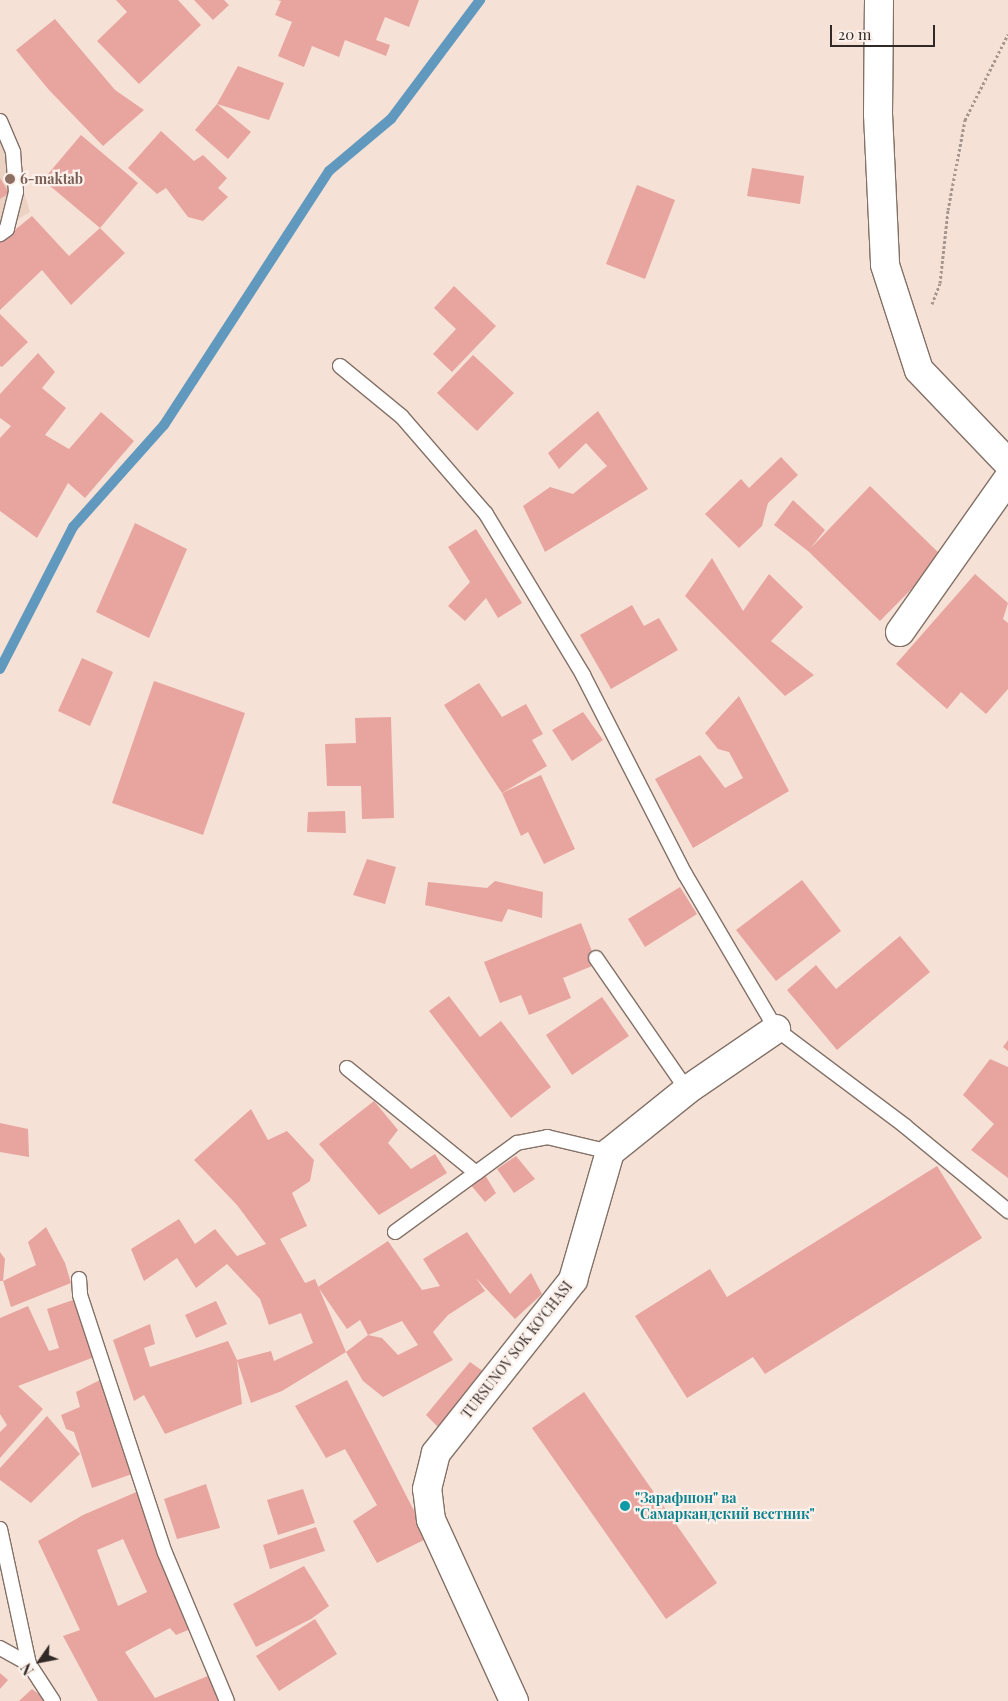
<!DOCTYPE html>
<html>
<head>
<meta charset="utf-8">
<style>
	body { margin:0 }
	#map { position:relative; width:1008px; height:1701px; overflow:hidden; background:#f5e1d6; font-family:"Playfair Display",serif }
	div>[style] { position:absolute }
	.built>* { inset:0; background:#ecd2c3 }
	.stream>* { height:10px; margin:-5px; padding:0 5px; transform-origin:5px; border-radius:5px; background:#6199be }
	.building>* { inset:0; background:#e8a59f }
	.path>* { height:3px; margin-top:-1.5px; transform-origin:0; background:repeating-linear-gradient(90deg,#a6968e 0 2.5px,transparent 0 5px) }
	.roads { filter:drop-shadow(1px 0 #837167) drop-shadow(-1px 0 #837167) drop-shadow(0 1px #837167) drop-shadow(0 -1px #837167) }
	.lane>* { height:14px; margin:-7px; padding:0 7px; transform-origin:7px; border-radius:7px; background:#fff }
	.street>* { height:28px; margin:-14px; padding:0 14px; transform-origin:14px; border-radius:14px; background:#fff }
	.dots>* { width:14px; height:14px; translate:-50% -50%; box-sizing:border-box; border:2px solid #fcf0ea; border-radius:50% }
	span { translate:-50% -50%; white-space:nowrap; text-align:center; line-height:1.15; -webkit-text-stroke:4.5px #fcf0ea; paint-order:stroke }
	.education-label { font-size:14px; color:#785e54; font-weight:700 }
	.left { translate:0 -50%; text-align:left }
	.street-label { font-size:14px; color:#312925 }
	.culture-label { font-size:14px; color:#0d838f; font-weight:700 }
	.north { position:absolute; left:15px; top:1636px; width:50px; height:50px; -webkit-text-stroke:4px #fcf0ea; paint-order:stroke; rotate:237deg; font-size:14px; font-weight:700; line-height:20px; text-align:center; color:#312925 }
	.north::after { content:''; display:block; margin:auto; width:18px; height:22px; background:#312925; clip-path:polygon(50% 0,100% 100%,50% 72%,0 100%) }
	.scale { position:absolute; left:830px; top:25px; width:105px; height:22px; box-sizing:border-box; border:2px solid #312925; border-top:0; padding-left:6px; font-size:15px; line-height:18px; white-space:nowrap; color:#312925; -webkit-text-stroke:4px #fcf0ea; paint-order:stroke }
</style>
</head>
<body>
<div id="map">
	<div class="built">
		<i style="clip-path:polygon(0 129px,10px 146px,30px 212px,0 230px)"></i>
	</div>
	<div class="stream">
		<i style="left:0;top:669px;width:160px;rotate:-62.8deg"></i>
		<i style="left:73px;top:527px;width:137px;rotate:-48.3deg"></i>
		<i style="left:164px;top:425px;width:303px;rotate:-57deg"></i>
		<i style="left:329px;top:171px;width:81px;rotate:-40deg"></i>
		<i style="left:391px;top:119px;width:149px;rotate:-53.2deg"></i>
	</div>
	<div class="building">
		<i style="clip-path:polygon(116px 0,178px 0,201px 25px,139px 84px,97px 41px,127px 12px)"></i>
		<i style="clip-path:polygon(194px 0,224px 0,229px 5px,213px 20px)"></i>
		<i style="clip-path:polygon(277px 0,419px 0,409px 27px,385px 17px,376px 40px,390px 45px,386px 56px,345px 40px,339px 57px,312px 46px,304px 67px,278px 56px,292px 22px,275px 15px,281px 1px)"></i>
		<i style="clip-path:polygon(55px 19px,115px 90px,144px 110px,103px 146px,49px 90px,16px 50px)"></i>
		<i style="clip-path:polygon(238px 66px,284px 83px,269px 120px,217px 104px)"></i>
		<i style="clip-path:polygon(217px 104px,251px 132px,228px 159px,195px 130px)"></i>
		<i style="clip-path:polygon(161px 131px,194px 161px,203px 155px,227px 178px,218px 188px,228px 197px,203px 221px,188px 217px,166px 188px,157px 194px,128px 168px)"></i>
		<i style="clip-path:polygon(81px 135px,138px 183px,100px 228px,43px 180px)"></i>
		<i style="clip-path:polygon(752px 168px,804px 176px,800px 204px,747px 196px)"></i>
		<i style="clip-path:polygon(0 178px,9px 193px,0 199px)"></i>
		<i style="clip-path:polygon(637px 185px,675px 200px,645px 279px,606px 264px)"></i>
		<i style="clip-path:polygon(32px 216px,69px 256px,100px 228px,125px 253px,71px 305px,42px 270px,0 310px,0 242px)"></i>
		<i style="clip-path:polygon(454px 286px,496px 326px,452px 372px,433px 354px,456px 329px,434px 308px)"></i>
		<i style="clip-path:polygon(0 314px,28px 342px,2px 367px,0 366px)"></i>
		<i style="clip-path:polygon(38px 353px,55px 372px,42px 388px,66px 408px,45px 435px,69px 449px,101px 412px,134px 441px,85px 498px,68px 483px,37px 538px,0 511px,0 438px,11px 426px,0 418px,0 394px)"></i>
		<i style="clip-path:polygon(473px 355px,514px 393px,477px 431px,437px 393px)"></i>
		<i style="clip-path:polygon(598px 411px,648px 489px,545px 552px,523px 506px,550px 487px,573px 494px,607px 466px,586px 443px,559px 469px,548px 453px)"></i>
		<i style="clip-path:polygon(781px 457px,798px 475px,768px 503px,762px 526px,739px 548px,705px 514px,741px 479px,749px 488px)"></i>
		<i style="clip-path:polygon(870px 486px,943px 557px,880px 621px,808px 551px,774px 525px,793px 500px,825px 530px,810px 549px)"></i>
		<i style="clip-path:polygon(135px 523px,187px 549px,149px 638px,96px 612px)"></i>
		<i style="clip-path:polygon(476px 529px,522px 603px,498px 618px,486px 598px,465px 621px,448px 606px,470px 582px,448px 547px)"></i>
		<i style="clip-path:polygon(712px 558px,743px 611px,769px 574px,803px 607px,771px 641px,814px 675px,785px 696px,685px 596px)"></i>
		<i style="clip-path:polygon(975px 574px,1008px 603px,1003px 619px,1008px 623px,1008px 689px,986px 714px,961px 692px,947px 709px,896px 664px)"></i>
		<i style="clip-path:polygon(632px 605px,644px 626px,659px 618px,678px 650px,611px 689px,580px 635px)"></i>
		<i style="clip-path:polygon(82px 658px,113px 672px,90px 726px,58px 711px)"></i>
		<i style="clip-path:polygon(154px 681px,245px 713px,203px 835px,112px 803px)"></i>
		<i style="clip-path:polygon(479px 683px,502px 717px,526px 704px,543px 734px,532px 740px,547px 766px,502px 793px,444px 705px)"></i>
		<i style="clip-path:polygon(739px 696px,789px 791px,693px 848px,655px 779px,700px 755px,725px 788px,743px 778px,729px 752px,718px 749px,705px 733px)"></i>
		<i style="clip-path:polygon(583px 712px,603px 740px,572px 761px,552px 730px)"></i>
		<i style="clip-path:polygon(391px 717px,394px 818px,362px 819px,361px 786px,327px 786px,325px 744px,356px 743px,355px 718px)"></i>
		<i style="clip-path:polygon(541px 775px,575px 849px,544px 864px,528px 832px,521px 836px,502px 793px)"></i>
		<i style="clip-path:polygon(345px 811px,346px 833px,307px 832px,308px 812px)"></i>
		<i style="clip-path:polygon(367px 859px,396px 867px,385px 904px,353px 895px)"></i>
		<i style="clip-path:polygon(802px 880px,841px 931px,776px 981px,736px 930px)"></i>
		<i style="clip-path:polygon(495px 881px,543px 892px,542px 918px,508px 909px,502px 922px,425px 905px,428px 882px,487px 888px)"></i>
		<i style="clip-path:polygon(680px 887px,697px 914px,645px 947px,628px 919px)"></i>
		<i style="clip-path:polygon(581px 923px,597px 964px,563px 978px,571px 998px,529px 1015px,521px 995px,500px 1003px,484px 962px)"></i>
		<i style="clip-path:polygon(900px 936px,930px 972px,837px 1050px,787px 990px,816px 965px,836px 989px)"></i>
		<i style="clip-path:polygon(449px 996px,480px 1037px,501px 1021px,551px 1087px,511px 1118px,429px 1011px)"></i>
		<i style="clip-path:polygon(602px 997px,629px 1036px,572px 1075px,546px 1035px)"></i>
		<i style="clip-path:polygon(1008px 1040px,1008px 1051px,1003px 1047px)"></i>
		<i style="clip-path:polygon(990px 1059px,1008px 1067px,1008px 1178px,971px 1150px,994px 1124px,963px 1095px)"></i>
		<i style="clip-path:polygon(374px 1101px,398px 1130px,388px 1143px,411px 1169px,435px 1154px,447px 1173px,379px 1215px,319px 1144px)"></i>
		<i style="clip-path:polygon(251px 1109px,268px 1140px,287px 1131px,314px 1160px,310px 1181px,292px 1193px,307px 1226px,280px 1239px,305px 1283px,315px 1279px,346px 1352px,282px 1391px,251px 1403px,237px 1360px,271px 1351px,274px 1361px,313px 1343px,301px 1313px,269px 1325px,260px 1299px,227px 1264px,196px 1288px,177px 1258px,144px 1281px,131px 1249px,179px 1219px,195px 1244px,215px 1229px,237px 1256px,266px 1244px,237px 1205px,194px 1160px)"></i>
		<i style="clip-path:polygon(0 1123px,28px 1129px,29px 1157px,0 1152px)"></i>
		<i style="clip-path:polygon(516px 1156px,535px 1179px,514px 1193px,497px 1169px)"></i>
		<i style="clip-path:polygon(937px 1166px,982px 1238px,765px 1374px,753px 1357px,687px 1398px,635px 1316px,710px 1269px,727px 1297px)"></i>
		<i style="clip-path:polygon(485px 1175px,496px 1193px,485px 1202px,470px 1184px)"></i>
		<i style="clip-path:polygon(46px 1227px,65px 1263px,71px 1283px,11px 1307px,3px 1281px,36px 1265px,28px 1242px)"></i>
		<i style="clip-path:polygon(467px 1232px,510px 1294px,531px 1273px,542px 1294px,515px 1319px,476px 1278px,485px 1291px,448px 1315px,433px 1332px,453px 1360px,383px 1397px,363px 1381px,346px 1352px,368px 1335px,382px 1338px,398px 1355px,418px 1345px,402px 1321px,368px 1335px,360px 1320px,347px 1329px,318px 1287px,388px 1241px,422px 1290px,440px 1286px,423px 1259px)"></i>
		<i style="clip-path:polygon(0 1252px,5px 1259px,3px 1281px,0 1281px)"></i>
		<i style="clip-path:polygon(76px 1299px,97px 1356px,18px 1386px,43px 1409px,0 1458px,0 1432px,7px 1425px,0 1414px,0 1318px,28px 1306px,49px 1351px,59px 1348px,47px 1309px)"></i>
		<i style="clip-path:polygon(216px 1301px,227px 1324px,196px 1338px,185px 1315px)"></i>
		<i style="clip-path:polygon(150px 1324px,155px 1344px,144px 1348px,150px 1367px,228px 1341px,237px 1360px,242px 1404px,165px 1434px,144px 1395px,134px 1401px,113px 1340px)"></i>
		<i style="clip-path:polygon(470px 1362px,487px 1374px,439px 1428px,426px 1415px)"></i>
		<i style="clip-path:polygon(100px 1380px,120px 1416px,135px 1473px,92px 1488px,74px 1432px,66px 1429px,61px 1415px,80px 1407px,76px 1392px)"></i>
		<i style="clip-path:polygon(347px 1380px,428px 1538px,377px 1563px,353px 1521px,377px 1505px,345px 1449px,326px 1458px,295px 1406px)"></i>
		<i style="clip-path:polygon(584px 1392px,717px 1583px,666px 1619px,532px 1428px)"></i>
		<i style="clip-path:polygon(47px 1416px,80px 1454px,31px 1503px,0 1480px,0 1468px)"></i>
		<i style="clip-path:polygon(206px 1484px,220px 1528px,177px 1539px,164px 1499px)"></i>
		<i style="clip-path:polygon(303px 1489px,315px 1523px,278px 1535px,267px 1500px)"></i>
		<i style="clip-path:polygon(evenodd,141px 1490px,193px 1628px,176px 1635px,170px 1628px,125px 1652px,155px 1698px,210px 1675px,220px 1701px,98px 1701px,63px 1636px,80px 1630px,38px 1541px,83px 1515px,141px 1490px,123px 1539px,147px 1592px,118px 1606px,97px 1550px,123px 1539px)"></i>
		<i style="clip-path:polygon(316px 1527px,325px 1551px,270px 1569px,263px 1545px)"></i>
		<i style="clip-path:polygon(304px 1566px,329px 1606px,311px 1619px,256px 1647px,233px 1604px)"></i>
		<i style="clip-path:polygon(315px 1619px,337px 1654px,279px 1691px,256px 1656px)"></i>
		<i style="clip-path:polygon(0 1673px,8px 1680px,0 1689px)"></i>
		<i style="clip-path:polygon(32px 1689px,48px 1701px,19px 1701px)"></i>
	</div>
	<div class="path">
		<i style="left:932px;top:304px;width:22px;rotate:-69deg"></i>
		<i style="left:940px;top:283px;width:73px;rotate:-83.7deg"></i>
		<i style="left:948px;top:210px;width:92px;rotate:-79.3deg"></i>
		<i style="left:965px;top:120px;width:96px;rotate:-63.4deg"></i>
	</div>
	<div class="roads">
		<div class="lane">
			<i style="left:0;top:121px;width:34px;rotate:67deg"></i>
			<i style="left:13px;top:152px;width:40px;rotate:85.7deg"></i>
			<i style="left:16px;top:192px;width:38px;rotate:104deg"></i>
			<i style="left:7px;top:229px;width:9px;rotate:144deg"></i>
			<i style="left:340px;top:366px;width:80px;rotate:39.4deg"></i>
			<i style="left:402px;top:417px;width:128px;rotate:49.1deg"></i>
			<i style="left:486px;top:514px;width:188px;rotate:58.9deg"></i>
			<i style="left:583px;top:675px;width:224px;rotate:62.9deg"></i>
			<i style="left:685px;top:874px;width:180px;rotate:59.6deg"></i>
			<i style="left:776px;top:1029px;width:161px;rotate:36.9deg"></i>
			<i style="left:905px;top:1126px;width:134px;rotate:39.5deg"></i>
			<i style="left:596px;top:958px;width:160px;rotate:55.4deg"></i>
			<i style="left:347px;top:1068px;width:166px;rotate:39.1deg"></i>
			<i style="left:476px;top:1173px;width:51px;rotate:-36.2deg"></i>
			<i style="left:517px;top:1143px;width:31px;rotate:-11deg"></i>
			<i style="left:547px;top:1137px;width:65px;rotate:13.4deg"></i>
			<i style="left:395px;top:1232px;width:100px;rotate:-36.1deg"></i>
			<i style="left:79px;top:1279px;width:16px;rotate:86deg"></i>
			<i style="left:80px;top:1295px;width:272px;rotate:71.8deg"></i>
			<i style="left:165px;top:1553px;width:160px;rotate:67.3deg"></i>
			<i style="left:0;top:1529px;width:138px;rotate:77.9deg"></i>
			<i style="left:29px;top:1664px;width:44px;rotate:57deg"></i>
			<i style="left:0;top:1648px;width:33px;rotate:29deg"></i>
		</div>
		<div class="street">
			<i style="left:879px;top:0;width:114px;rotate:90.5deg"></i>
			<i style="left:878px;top:114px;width:151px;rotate:87.3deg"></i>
			<i style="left:885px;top:265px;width:110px;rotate:72.1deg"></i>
			<i style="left:919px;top:370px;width:129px;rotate:46.3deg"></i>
			<i style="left:900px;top:632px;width:187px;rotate:-54.8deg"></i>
			<i style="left:514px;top:1701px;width:199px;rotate:-114.6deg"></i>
			<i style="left:431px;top:1520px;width:31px;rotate:-97deg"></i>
			<i style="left:427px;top:1489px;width:37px;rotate:-76deg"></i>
			<i style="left:436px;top:1453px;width:221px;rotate:-51.6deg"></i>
			<i style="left:573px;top:1280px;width:133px;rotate:-73.9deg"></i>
			<i style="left:610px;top:1152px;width:99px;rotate:-38.8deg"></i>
			<i style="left:687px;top:1090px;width:108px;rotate:-34.4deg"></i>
		</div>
	</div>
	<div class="dots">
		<i style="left:10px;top:179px;background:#8d6e63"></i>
		<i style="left:625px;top:1506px;background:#0f9aa8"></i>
	</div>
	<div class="education-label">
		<span class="left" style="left:20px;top:179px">6-maktab</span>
	</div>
	<div class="street-label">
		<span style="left:517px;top:1350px;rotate:-52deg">TURSUNOV SOK KO'CHASI</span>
	</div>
	<div class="culture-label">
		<span class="left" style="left:635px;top:1506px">"Зарафшон" ва<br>"Самаркандский вестник"</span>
	</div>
	<div class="north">N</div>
	<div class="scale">20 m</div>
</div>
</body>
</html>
